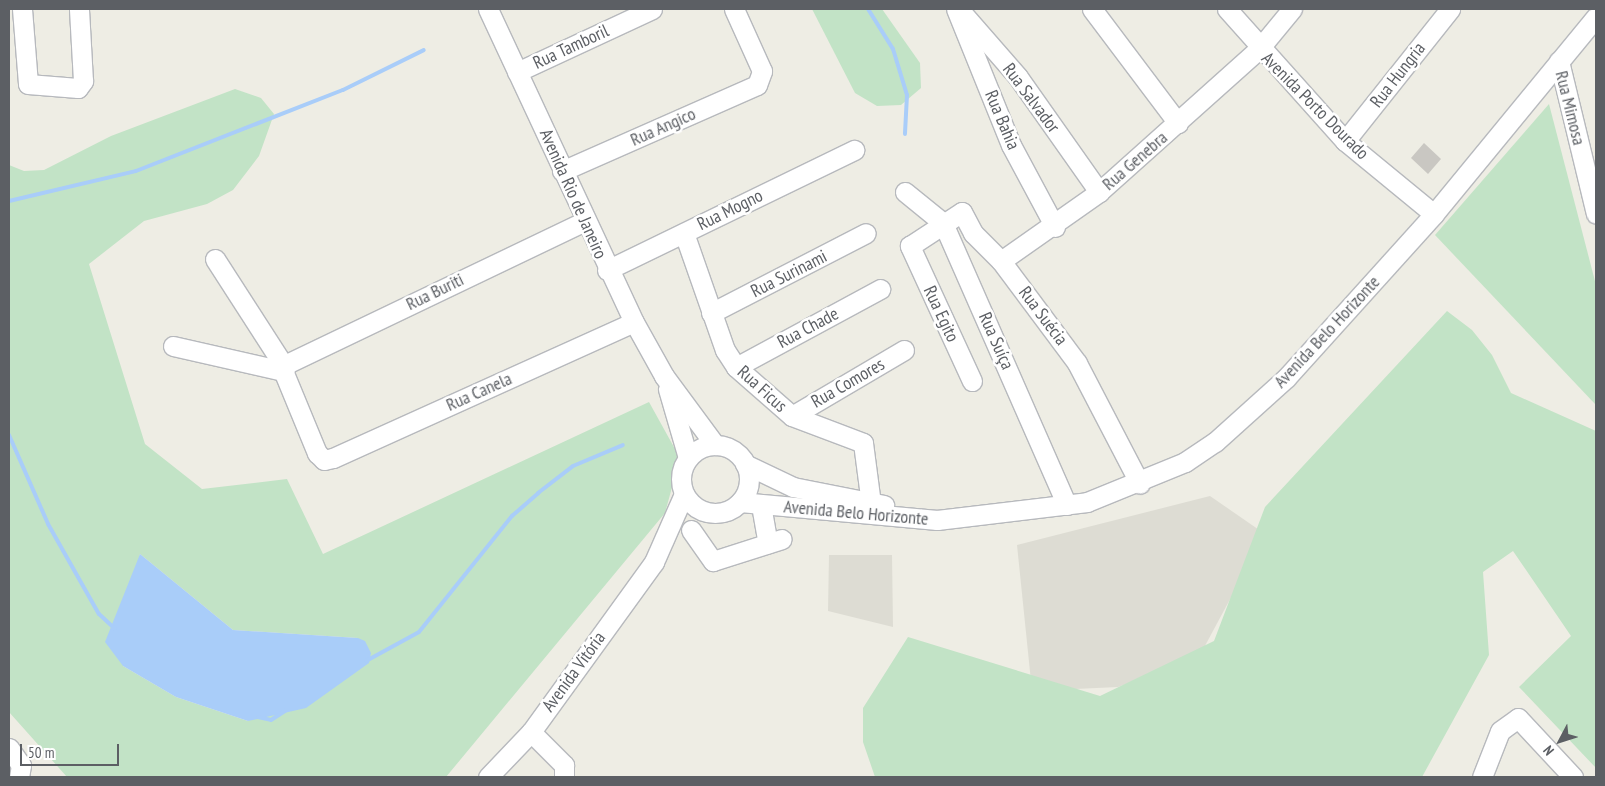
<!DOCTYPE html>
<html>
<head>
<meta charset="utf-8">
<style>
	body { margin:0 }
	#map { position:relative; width:1605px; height:786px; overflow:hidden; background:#eeede4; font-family:"PT Sans Narrow",sans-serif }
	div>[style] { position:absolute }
	.education>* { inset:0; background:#dddcd3 }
	.green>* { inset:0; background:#c2e3c6 }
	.water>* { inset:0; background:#a9cdf9 }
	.stream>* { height:4px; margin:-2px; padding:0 2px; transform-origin:2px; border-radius:2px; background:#a9cdf9 }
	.building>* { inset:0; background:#c9c7c2 }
	.roads { filter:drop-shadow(1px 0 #b7b9bd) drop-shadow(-1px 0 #b7b9bd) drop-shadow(0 1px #b7b9bd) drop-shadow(0 -1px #b7b9bd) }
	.minor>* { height:19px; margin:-9.5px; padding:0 9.5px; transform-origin:9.5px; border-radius:9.5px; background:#fff }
	.minor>.ring { margin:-9.5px; padding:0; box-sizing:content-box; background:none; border:19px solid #fff; border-radius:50% }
	span { translate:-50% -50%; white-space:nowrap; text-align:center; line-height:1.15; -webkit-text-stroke:5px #fff; paint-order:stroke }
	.street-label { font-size:18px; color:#5c5f64 }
	.frame { position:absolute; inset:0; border:10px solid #5c5f64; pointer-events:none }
	.north { position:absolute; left:1535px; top:716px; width:50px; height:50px; -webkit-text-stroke:4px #fff; paint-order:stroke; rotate:230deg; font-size:14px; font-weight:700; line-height:20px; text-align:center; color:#5c5f64 }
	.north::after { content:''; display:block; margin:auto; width:18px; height:22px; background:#5c5f64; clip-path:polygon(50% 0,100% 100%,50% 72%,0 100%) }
	.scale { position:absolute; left:20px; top:744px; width:99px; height:22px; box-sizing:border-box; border:2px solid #5c5f64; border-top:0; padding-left:6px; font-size:15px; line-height:18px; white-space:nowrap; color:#5c5f64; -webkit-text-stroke:4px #fff; paint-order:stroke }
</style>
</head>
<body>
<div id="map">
	<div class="education">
		<i style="clip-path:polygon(1210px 496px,1265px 534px,1199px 657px,1118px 687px,1032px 691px,1017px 545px)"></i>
		<i style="clip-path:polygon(829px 555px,892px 555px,893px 627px,828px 611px)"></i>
	</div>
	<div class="green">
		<i style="clip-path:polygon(812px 9px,882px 9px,920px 63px,921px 88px,901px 105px,877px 106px,855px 93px)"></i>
		<i style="clip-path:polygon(evenodd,235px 89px,261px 98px,274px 114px,259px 156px,233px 190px,207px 204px,144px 221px,89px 264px,145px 444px,202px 489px,287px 479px,323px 554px,649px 402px,680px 458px,665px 513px,446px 777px,67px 777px,9px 712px,9px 165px,24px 171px,44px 170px,111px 136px,235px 89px,140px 554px,233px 630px,358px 638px,248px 721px,176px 697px,123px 666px,140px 554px)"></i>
		<i style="clip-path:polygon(1549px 104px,1596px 285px,1595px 404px,1435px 235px)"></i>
		<i style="clip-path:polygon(1447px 311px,1472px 330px,1492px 355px,1511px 393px,1596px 431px,1596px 768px,1519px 687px,1571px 636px,1513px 551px,1483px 572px,1489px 655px,1422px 777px,875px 777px,863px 742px,863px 708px,908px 637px,1100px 696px,1214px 641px,1265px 507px)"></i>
	</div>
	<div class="water">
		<i style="clip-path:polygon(140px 554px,233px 630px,358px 638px,365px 641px,371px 653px,369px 663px,306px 708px,248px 721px,176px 697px,123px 666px,105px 642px)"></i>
	</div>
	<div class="stream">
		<i style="left:868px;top:9px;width:47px;rotate:58deg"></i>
		<i style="left:893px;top:49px;width:48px;rotate:73.1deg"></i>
		<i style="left:907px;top:95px;width:39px;rotate:93deg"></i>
		<i style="left:9px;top:201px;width:130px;rotate:-13.3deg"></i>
		<i style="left:136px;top:171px;width:222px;rotate:-21.4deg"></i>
		<i style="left:343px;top:90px;width:90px;rotate:-26.3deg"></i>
		<i style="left:9px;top:435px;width:97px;rotate:66.3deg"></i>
		<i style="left:48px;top:524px;width:103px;rotate:60.5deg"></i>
		<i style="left:99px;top:614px;width:21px;rotate:43deg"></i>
		<i style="left:366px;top:661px;width:60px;rotate:-28.7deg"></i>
		<i style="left:419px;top:632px;width:149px;rotate:-51.3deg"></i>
		<i style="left:512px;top:516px;width:35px;rotate:-41deg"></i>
		<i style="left:538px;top:493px;width:44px;rotate:-37.6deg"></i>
		<i style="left:573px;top:466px;width:54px;rotate:-22.8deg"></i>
		<i style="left:258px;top:717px;width:13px;rotate:13deg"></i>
		<i style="left:271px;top:720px;width:17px;rotate:-33deg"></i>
	</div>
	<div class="building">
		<i style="clip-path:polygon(1424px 143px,1441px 159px,1428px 174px,1411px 158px)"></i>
	</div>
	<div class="roads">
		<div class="minor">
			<i style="left:22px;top:9px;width:75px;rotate:85.4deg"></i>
			<i style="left:28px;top:84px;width:50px;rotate:4.6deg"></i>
			<i style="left:78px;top:88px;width:9px;rotate:-54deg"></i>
			<i style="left:83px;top:81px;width:72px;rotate:-93.2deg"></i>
			<i style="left:488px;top:9px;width:345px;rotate:65deg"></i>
			<i style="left:634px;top:322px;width:62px;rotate:60.9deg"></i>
			<i style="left:664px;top:376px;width:86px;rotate:53.5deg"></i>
			<i style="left:956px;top:9px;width:147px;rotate:68deg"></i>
			<i style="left:1011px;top:145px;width:93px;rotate:61.8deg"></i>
			<i style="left:1092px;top:9px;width:143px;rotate:53deg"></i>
			<i style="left:1227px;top:9px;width:177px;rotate:48.2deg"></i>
			<i style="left:1345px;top:141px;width:115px;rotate:39.4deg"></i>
			<i style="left:964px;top:15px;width:82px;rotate:48.9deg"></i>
			<i style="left:1018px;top:77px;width:141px;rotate:54.8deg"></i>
			<i style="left:1559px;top:61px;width:157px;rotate:76.4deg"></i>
			<i style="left:517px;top:72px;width:149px;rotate:-25deg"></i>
			<i style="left:1345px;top:141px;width:169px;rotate:-51.5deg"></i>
			<i style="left:562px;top:171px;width:213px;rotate:-23.8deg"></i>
			<i style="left:757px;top:85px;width:15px;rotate:-70deg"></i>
			<i style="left:762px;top:71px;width:68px;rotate:-114.3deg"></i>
			<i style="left:905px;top:192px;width:49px;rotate:39.2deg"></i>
			<i style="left:943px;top:223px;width:308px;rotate:66.3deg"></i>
			<i style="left:585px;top:221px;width:331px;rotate:154.4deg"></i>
			<i style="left:286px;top:364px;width:9px;rotate:103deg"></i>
			<i style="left:284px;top:373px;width:87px;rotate:67.6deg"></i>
			<i style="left:317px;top:453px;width:10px;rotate:45deg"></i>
			<i style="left:324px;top:460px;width:9px;rotate:-13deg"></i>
			<i style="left:333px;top:458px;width:330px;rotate:-24.3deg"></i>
			<i style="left:684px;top:233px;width:124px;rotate:70.7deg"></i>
			<i style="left:725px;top:350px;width:20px;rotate:57deg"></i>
			<i style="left:736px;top:367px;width:74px;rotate:41.2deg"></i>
			<i style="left:792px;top:416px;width:76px;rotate:20.8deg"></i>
			<i style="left:863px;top:443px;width:62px;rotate:82.5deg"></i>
			<i style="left:215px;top:259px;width:127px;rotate:57.2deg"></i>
			<i style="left:1001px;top:261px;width:120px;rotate:-35.1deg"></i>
			<i style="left:1099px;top:192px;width:215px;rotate:-41.8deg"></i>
			<i style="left:1259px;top:49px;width:52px;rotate:-50.5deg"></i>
			<i style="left:607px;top:270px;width:275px;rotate:-25.9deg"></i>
			<i style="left:711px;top:313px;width:174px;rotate:-27.3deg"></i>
			<i style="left:173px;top:346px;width:113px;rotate:12.8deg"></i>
			<i style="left:736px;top:367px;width:164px;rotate:-28.4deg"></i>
			<i style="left:972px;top:381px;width:149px;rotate:-114.7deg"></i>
			<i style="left:910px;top:246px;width:62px;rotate:-33.2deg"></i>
			<i style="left:962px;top:212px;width:24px;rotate:62deg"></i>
			<i style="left:973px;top:233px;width:40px;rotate:45deg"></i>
			<i style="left:1001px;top:261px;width:127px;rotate:53.3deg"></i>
			<i style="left:1077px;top:363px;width:136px;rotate:62.5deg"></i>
			<i style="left:668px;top:389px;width:72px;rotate:73.8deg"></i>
			<i style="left:792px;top:416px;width:130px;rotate:-30.5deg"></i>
			<i class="ring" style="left:681px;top:445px;width:49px;height:49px"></i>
			<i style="left:745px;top:464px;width:53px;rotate:25.6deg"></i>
			<i style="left:793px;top:487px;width:93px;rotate:11.2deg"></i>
			<i style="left:740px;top:502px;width:198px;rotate:5.2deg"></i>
			<i style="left:937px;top:520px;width:151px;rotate:-6.8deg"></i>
			<i style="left:1087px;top:502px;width:106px;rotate:-22.2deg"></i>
			<i style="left:1185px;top:462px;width:36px;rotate:-34deg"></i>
			<i style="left:1215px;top:442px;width:96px;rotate:-42deg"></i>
			<i style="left:1286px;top:378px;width:221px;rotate:-47.9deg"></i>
			<i style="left:1434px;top:214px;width:255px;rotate:-50.6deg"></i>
			<i style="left:761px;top:505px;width:39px;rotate:80deg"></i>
			<i style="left:691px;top:530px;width:38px;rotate:55deg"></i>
			<i style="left:713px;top:561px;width:72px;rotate:-17.7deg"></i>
			<i style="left:531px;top:732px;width:47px;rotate:45deg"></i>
			<i style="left:564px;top:765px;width:12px;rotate:90deg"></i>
			<i style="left:9px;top:748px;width:21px;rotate:55deg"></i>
			<i style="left:21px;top:765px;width:12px;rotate:99deg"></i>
			<i style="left:488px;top:777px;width:62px;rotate:-46.3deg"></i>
			<i style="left:531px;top:732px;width:210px;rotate:-54.1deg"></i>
			<i style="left:654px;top:562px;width:74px;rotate:-66.2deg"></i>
			<i style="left:1482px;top:777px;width:49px;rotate:-68.6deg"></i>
			<i style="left:1500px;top:731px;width:22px;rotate:-36deg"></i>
			<i style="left:1518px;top:718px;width:81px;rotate:47deg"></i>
		</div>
	</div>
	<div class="street-label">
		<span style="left:571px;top:47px;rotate:-25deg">Rua Tamboril</span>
		<span style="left:1398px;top:75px;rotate:-52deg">Rua Hungria</span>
		<span style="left:1031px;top:98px;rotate:53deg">Rua Salvador</span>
		<span style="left:1315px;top:106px;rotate:45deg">Avenida Porto Dourado</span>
		<span style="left:1570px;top:108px;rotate:76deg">Rua Mimosa</span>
		<span style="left:1002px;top:120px;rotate:67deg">Rua Bahia</span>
		<span style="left:663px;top:127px;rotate:-24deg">Rua Angico</span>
		<span style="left:1135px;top:161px;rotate:-41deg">Rua Genebra</span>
		<span style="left:573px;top:194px;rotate:66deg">Avenida Rio de Janeiro</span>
		<span style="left:730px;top:210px;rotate:-26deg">Rua Mogno</span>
		<span style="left:789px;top:274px;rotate:-27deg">Rua Surinami</span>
		<span style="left:435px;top:292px;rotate:-26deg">Rua Buriti</span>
		<span style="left:941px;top:314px;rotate:65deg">Rua Egito</span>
		<span style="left:1043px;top:316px;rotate:53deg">Rua Suécia</span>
		<span style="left:808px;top:328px;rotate:-28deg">Rua Chade</span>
		<span style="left:1327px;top:332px;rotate:-47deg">Avenida Belo Horizonte</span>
		<span style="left:996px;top:341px;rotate:66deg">Rua Suíça</span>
		<span style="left:848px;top:383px;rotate:-30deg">Rua Comores</span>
		<span style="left:762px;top:389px;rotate:42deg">Rua Ficus</span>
		<span style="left:479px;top:392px;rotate:-24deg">Rua Canela</span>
		<span style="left:856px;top:513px;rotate:5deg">Avenida Belo Horizonte</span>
		<span style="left:574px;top:672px;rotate:-54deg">Avenida Vitória</span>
	</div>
	<div class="frame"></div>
	<div class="north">N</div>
	<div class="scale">50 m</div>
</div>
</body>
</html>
